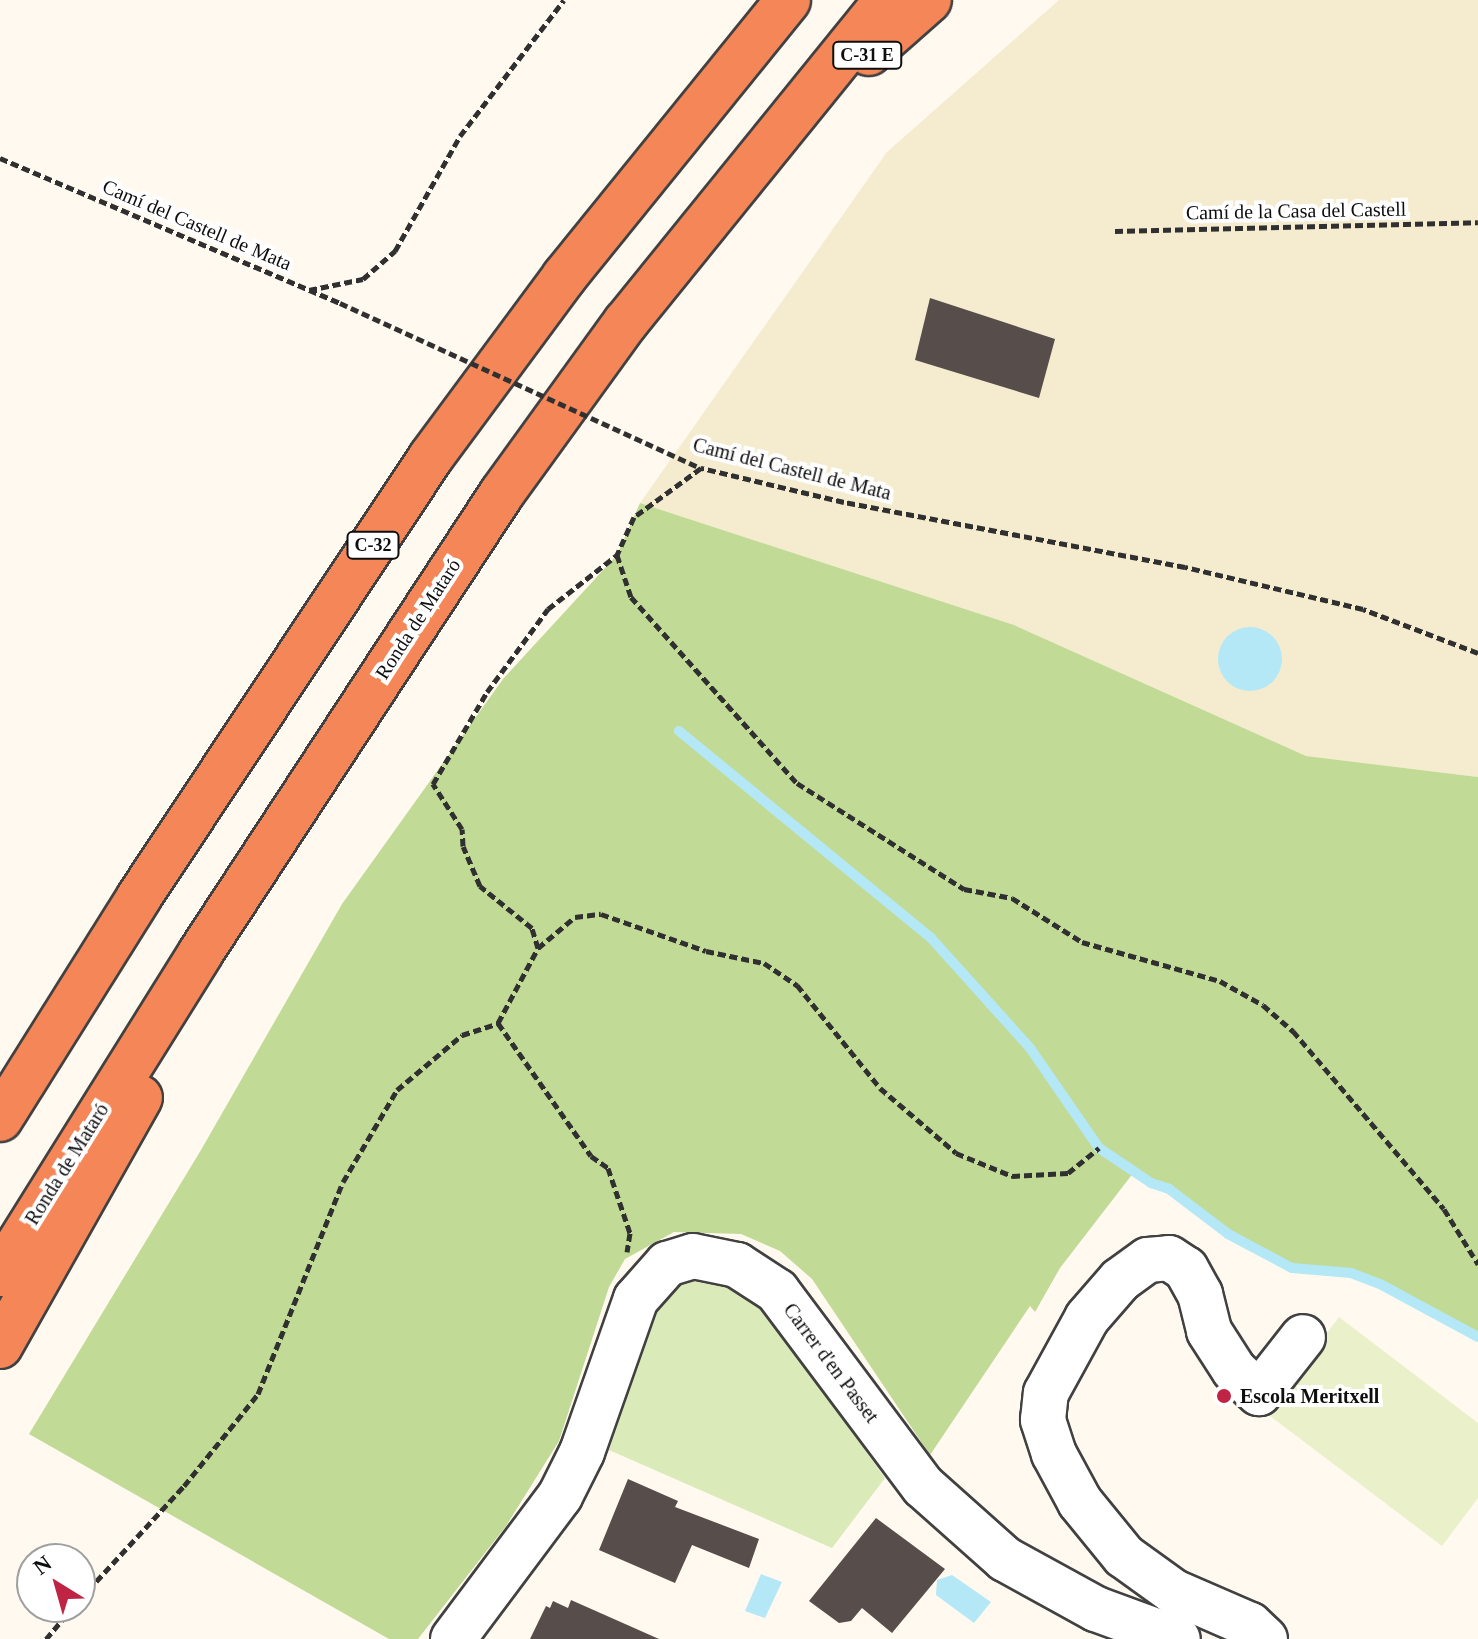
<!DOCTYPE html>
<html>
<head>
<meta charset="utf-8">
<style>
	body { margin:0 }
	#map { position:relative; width:1478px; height:1639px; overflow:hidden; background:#fff9ef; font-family:"Times New Roman",serif }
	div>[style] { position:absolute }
	.farmland>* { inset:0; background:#f5eccf }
	.green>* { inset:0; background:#daeab8 }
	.forest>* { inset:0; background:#c1db97 }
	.pitch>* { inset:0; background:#eaf1ca }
	.water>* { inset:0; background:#b4e8f7 }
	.round { border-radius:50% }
	.stream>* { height:10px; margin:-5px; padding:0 5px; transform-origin:5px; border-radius:5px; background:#b4e8f7 }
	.building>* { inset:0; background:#574d4a }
	.path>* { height:5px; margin-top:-2.5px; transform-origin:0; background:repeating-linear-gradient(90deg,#303030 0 8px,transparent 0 12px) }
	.roads { filter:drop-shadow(2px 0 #414141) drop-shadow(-2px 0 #414141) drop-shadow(0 2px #414141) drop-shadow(0 -2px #414141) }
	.minor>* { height:44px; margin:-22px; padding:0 22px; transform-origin:22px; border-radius:22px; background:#fff }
	.highway>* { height:44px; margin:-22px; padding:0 22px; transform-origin:22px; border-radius:22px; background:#f58657 }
	.path-bridge>* { height:5px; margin-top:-2.5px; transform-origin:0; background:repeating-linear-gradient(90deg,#303030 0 8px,transparent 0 12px) }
	.dots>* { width:22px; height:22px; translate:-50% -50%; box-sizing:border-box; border:4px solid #fff; border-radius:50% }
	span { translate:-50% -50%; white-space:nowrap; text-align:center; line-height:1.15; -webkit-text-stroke:8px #fff; paint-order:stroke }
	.shield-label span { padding:2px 6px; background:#fff; border:2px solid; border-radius:6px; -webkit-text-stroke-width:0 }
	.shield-label { font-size:18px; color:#0e0e0e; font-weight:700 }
	.street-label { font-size:20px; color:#0e0e0e }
	.poi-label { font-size:20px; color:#0e0e0e; font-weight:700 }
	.left { translate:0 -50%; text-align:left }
	.north { position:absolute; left:16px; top:1543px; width:80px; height:80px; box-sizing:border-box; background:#fff; border:2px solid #9f9f9f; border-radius:50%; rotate:323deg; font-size:22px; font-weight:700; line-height:32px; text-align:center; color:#0e0e0e }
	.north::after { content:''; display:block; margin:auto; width:28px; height:36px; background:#c02445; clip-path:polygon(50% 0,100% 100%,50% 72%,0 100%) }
</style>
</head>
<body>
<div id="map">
	<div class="farmland">
		<i style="clip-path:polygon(1059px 0,1478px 0,1478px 777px,1306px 756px,1014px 625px,640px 503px,887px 152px)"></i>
	</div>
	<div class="green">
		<i style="clip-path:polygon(692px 1276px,730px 1281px,763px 1308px,885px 1478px,832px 1548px,609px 1450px,661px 1294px,672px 1282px)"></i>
	</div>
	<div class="forest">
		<i style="clip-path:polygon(640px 503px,1014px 625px,1306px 756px,1478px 777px,1478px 1337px,1380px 1284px,1351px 1273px,1292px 1268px,1228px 1234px,1169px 1189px,1134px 1172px,1060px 1268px,1035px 1312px,1030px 1306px,930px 1455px,812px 1279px,780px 1251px,741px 1234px,674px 1232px,625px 1259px,609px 1287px,559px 1441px,506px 1526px,418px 1639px,389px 1639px,29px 1434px,201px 1150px,342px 904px,503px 679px,617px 555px)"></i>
	</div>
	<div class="pitch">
		<i style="clip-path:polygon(1339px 1317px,1478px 1423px,1478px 1498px,1442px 1546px,1266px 1413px)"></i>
	</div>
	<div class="water">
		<i class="round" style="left:1218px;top:627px;width:64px;height:64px"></i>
		<i style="clip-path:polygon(761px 1574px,782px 1582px,765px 1618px,745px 1611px)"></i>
		<i style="clip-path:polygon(952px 1575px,991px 1602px,974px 1623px,936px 1595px,937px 1580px)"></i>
	</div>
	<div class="stream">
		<i style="left:679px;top:731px;width:326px;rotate:39.4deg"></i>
		<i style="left:931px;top:938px;width:148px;rotate:48deg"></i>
		<i style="left:1030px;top:1048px;width:121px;rotate:55.4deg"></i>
		<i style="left:1099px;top:1148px;width:63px;rotate:33.9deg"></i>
		<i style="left:1151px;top:1183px;width:19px;rotate:18deg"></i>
		<i style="left:1169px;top:1189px;width:74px;rotate:37.3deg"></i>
		<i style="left:1228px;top:1234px;width:72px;rotate:28deg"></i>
		<i style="left:1292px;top:1268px;width:59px;rotate:4.8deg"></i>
		<i style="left:1351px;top:1273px;width:31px;rotate:21deg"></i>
		<i style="left:1380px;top:1284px;width:111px;rotate:28.4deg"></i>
	</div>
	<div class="building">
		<i style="clip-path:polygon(930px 298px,1055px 339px,1039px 398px,915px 360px)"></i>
		<i style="clip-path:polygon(628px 1479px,678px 1501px,675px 1507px,759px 1539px,749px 1568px,692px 1545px,675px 1583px,599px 1550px)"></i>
		<i style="clip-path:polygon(876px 1518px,945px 1569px,892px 1633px,862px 1608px,851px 1621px,839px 1623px,809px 1601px)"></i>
		<i style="clip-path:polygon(571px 1600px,659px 1639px,530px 1639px,546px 1606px,550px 1608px,553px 1601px,568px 1608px)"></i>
	</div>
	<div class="path">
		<i style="left:0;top:158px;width:370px;rotate:23.1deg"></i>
		<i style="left:1115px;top:231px;width:363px;rotate:-1.4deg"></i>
		<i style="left:309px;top:290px;width:55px;rotate:-11.5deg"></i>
		<i style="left:363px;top:279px;width:43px;rotate:-41.2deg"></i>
		<i style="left:395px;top:251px;width:132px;rotate:-60.5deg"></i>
		<i style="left:460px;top:136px;width:171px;rotate:-52.6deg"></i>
		<i style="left:1478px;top:653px;width:123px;rotate:-159.1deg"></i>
		<i style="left:1363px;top:609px;width:183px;rotate:-166.7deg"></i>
		<i style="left:1185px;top:567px;width:347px;rotate:-169.2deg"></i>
		<i style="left:844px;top:502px;width:147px;rotate:-166.6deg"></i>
		<i style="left:701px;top:468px;width:83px;rotate:143.8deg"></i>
		<i style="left:634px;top:517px;width:42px;rotate:114.1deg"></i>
		<i style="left:617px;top:555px;width:44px;rotate:71.6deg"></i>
		<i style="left:631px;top:597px;width:249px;rotate:48.3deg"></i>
		<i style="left:797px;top:783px;width:198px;rotate:32.4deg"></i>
		<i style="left:964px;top:889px;width:49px;rotate:10.6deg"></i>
		<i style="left:1012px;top:898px;width:83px;rotate:32.2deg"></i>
		<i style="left:1082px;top:942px;width:143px;rotate:15.8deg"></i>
		<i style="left:1220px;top:981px;width:49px;rotate:29.2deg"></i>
		<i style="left:1263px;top:1005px;width:40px;rotate:41deg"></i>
		<i style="left:1293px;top:1031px;width:233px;rotate:49.7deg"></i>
		<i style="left:1444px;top:1209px;width:65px;rotate:58.3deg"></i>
		<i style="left:538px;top:948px;width:21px;rotate:-107deg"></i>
		<i style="left:532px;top:928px;width:67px;rotate:-141.1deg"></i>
		<i style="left:480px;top:886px;width:43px;rotate:-113deg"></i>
		<i style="left:463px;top:846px;width:17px;rotate:-93deg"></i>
		<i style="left:462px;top:829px;width:54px;rotate:-122.8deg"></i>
		<i style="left:433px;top:784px;width:107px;rotate:-59.6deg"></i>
		<i style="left:487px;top:692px;width:103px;rotate:-53.7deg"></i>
		<i style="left:548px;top:609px;width:88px;rotate:-38deg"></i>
		<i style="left:498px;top:1023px;width:162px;rotate:55deg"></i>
		<i style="left:591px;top:1156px;width:21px;rotate:35deg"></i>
		<i style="left:608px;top:1168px;width:69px;rotate:71.3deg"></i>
		<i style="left:630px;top:1233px;width:19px;rotate:99deg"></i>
		<i style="left:80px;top:1599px;width:154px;rotate:-47.4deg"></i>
		<i style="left:184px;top:1486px;width:118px;rotate:-51.2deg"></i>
		<i style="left:258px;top:1394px;width:228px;rotate:-68.2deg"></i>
		<i style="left:343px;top:1182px;width:107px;rotate:-59.6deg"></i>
		<i style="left:397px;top:1090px;width:85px;rotate:-40.2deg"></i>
		<i style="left:462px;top:1035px;width:38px;rotate:-18deg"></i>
		<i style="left:498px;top:1023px;width:85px;rotate:-61.9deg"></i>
		<i style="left:538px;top:948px;width:48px;rotate:-40deg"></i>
		<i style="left:575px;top:917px;width:26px;rotate:-7deg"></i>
		<i style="left:601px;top:914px;width:111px;rotate:19.4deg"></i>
		<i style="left:706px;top:951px;width:59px;rotate:11.7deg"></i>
		<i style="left:764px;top:963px;width:40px;rotate:34deg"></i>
		<i style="left:797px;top:985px;width:132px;rotate:51.1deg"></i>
		<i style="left:880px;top:1088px;width:100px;rotate:40.5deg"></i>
		<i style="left:956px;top:1153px;width:61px;rotate:22.3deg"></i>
		<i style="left:1012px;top:1176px;width:56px;rotate:-3.1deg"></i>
		<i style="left:1068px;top:1173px;width:40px;rotate:-39deg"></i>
		<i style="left:46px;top:1639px;width:42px;rotate:-49.8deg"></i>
	</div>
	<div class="roads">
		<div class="minor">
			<i style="left:453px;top:1639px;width:179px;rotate:-53.2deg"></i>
			<i style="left:560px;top:1496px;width:49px;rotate:-63.4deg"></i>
			<i style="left:582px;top:1452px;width:162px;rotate:-70.6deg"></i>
			<i style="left:636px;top:1299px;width:47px;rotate:-48.5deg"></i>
			<i style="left:667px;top:1264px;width:27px;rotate:-17deg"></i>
			<i style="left:693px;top:1256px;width:45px;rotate:11.6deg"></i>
			<i style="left:737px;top:1265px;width:48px;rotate:33deg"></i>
			<i style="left:777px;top:1291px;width:244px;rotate:53.2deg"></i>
			<i style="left:923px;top:1486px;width:110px;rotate:41.7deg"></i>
			<i style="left:1005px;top:1559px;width:104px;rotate:28.8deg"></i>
			<i style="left:1096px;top:1609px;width:87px;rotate:20.1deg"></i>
			<i style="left:1265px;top:1639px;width:21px;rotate:-137deg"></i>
			<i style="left:1250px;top:1625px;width:83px;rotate:-156.5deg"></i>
			<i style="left:1174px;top:1592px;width:62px;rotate:-144.2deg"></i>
			<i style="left:1124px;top:1556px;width:70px;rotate:-129.2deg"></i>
			<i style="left:1080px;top:1502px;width:55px;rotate:-118.4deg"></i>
			<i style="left:1054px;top:1454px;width:36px;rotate:-108deg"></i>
			<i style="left:1043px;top:1420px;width:27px;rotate:-84deg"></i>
			<i style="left:1046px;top:1393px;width:85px;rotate:-61.3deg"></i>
			<i style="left:1087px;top:1318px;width:50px;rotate:-49deg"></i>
			<i style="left:1120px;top:1280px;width:34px;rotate:-36deg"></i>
			<i style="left:1148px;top:1260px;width:21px;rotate:-5deg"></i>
			<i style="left:1169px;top:1258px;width:20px;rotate:33deg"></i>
			<i style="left:1186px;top:1269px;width:29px;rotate:61deg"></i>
			<i style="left:1200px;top:1294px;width:38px;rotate:76deg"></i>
			<i style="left:1209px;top:1331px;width:46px;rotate:57.3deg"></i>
			<i style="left:1234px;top:1370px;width:34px;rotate:43deg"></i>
			<i style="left:1259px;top:1393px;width:71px;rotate:-51.8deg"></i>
		</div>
		<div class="highway">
			<i style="left:869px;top:53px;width:80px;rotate:-41.5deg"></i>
			<i style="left:0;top:1119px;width:262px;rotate:-57.9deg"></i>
			<i style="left:139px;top:897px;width:528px;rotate:-56.43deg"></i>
			<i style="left:431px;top:457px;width:224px;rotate:-53.5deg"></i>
			<i style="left:564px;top:277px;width:356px;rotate:-51deg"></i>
			<i style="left:0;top:1274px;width:380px;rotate:-58deg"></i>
			<i style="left:201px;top:952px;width:549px;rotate:-56.74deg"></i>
			<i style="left:502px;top:493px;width:211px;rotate:-54.1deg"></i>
			<i style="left:626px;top:322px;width:414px;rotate:-51deg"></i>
			<i style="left:0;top:1346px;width:285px;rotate:-60.6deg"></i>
		</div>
	</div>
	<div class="path-bridge">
		<i style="left:340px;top:303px;width:397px;rotate:24.6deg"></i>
	</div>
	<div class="dots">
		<i style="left:1224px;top:1396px;background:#c02445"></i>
	</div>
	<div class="shield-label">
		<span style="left:867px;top:55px">C-31 E</span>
		<span style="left:373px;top:545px">C-32</span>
	</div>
	<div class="street-label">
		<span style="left:1296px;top:211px;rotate:-1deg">Camí de la Casa del Castell</span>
		<span style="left:197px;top:225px;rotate:23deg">Camí del Castell de Mata</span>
		<span style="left:792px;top:469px;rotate:14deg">Camí del Castell de Mata</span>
		<span style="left:418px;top:619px;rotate:-57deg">Ronda de Mataró</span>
		<span style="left:67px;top:1164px;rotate:-58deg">Ronda de Mataró</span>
		<span style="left:831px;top:1363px;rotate:53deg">Carrer d'en Passet</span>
	</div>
	<div class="poi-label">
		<span class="left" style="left:1240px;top:1396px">Escola Meritxell</span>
	</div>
	<div class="north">N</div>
</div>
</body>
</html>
